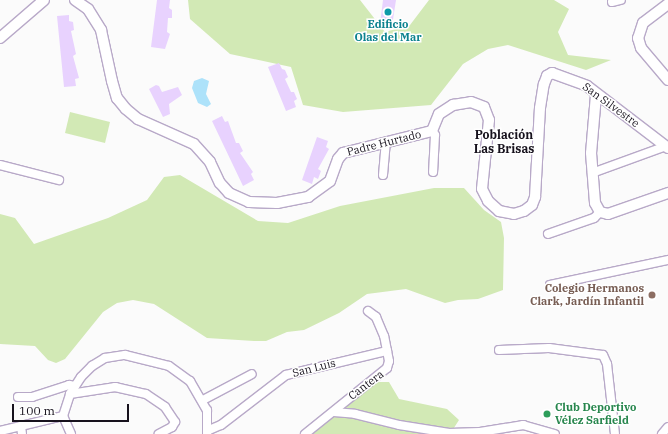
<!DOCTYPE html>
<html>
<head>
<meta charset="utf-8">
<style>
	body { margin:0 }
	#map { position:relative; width:668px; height:434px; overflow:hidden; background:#fbfbfb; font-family:"IBM Plex Serif",serif }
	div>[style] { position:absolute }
	.green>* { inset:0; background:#d2e9b5 }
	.water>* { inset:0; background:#ade2fa }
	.building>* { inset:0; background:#e8d2fe }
	.roads { filter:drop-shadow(1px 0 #b8a9c8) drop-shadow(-1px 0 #b8a9c8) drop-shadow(0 1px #b8a9c8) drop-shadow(0 -1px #b8a9c8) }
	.minor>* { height:8px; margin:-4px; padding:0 4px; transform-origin:4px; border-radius:4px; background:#fff }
	.tertiary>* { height:10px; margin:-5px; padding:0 5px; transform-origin:5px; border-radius:5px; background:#fff }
	.dots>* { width:11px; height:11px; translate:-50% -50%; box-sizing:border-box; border:2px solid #fff; border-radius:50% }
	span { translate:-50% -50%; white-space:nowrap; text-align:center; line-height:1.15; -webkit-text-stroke:3px #fff; paint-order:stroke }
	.culture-label { font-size:11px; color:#0d838f; font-weight:700 }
	.street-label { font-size:11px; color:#17121d }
	.education-label { font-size:11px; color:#785e54; font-weight:700 }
	.right { translate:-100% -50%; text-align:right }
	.leisure-label { font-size:11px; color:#27864d; font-weight:700 }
	.left { translate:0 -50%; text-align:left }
	.neighbourhood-label { font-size:12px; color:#17121d; font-weight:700 }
	.scale { position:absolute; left:12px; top:404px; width:117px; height:18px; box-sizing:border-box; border:2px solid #17121d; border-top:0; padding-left:5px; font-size:12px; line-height:14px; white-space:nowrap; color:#17121d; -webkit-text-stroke:3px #fff; paint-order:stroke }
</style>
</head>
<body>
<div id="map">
	<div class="green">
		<i style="clip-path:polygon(188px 0,360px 0,385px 32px,410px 25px,429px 0,554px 0,569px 9px,558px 32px,568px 55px,611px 60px,586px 70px,508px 45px,488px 49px,463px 64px,431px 105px,343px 112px,303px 105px,291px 67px,230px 54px,190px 19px)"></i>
		<i style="clip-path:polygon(70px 112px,110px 122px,105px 143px,65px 133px)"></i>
		<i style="clip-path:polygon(180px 175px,258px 221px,288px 223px,340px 206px,434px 188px,464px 188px,484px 210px,501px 222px,504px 238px,503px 290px,478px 299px,458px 300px,445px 303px,406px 289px,367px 294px,339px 313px,304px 330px,287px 332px,266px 341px,254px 341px,207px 338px,154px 304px,133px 300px,117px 303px,103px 312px,65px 359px,56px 363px,48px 360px,35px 346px,0 344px,0 214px,15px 218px,34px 244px,108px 218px,147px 200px,164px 177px)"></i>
		<i style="clip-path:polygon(372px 382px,389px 382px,399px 399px,447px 409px,459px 420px,450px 434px,312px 434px)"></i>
	</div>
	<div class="water">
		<i style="clip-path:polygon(202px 78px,209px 81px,206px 94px,211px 104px,207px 107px,198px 103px,192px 88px,194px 81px)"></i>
	</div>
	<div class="building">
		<i style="clip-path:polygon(157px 0,170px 0,169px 8px,172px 10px,172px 18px,168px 18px,167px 32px,170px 34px,165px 49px,151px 47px)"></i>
		<i style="clip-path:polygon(383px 0,396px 0,392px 26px,380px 24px)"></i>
		<i style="clip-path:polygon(69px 15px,69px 21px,73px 22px,74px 30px,71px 31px,76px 54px,73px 56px,79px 78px,75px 79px,76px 86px,64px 87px,57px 16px)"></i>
		<i style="clip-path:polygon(279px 63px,282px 69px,285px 70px,288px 77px,285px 79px,291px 92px,294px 92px,297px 99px,294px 101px,296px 107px,286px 111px,268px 67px)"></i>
		<i style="clip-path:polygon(156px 85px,159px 86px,162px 92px,178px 87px,182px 95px,169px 104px,170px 114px,163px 117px,149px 89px)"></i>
		<i style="clip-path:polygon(222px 116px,225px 122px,228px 121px,236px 143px,239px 143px,243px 151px,240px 153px,253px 172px,251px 174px,254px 180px,243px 186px,212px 121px)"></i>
		<i style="clip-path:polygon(317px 137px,328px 141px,326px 147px,329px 149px,318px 169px,321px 171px,318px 179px,314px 177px,312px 184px,302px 180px)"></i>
	</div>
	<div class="roads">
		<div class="minor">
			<i style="left:612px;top:2px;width:9px;rotate:-13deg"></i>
			<i style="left:432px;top:131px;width:5px;rotate:53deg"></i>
			<i style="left:435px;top:135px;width:37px;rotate:93deg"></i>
			<i style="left:0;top:165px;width:61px;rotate:14.3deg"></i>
			<i style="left:592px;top:173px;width:79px;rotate:-20deg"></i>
			<i style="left:383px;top:175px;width:33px;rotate:-85deg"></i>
			<i style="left:548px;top:234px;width:49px;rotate:-19.2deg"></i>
			<i style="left:594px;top:218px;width:8px;rotate:-45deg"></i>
			<i style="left:550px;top:285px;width:121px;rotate:-12deg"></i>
			<i style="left:499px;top:350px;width:50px;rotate:-2.3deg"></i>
			<i style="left:549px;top:348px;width:54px;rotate:7.4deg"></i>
			<i style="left:603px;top:355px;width:10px;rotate:66deg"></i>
			<i style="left:607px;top:364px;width:70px;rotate:83.5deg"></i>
			<i style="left:70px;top:394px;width:46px;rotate:-8.8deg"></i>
			<i style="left:115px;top:387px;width:32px;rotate:13deg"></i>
			<i style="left:146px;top:394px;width:23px;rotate:34deg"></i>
			<i style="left:165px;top:407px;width:18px;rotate:56deg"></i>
			<i style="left:175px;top:422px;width:6px;rotate:121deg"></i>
			<i style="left:172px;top:427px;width:15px;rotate:152deg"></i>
			<i style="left:18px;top:397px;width:14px"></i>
			<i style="left:32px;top:397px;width:39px;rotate:-18deg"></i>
			<i style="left:69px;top:385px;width:6px;rotate:9deg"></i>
			<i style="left:203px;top:400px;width:55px;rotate:-28deg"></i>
			<i style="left:334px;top:412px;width:21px;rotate:5deg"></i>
			<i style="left:355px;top:414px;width:45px;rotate:14deg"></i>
			<i style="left:399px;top:425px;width:51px;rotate:9.1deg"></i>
			<i style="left:449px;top:433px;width:31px;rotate:-2deg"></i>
			<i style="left:480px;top:432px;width:44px;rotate:-9.2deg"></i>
			<i style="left:523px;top:425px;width:33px;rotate:16deg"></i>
			<i style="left:21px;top:426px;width:8px;rotate:83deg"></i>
			<i style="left:209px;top:430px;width:13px;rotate:-23deg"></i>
			<i style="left:221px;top:425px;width:82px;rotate:-37.6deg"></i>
			<i style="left:286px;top:375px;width:104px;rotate:-13.4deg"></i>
			<i style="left:0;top:431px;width:65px;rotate:-13.4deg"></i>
			<i style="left:71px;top:434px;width:20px;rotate:-114deg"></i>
			<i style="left:63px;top:416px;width:23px;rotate:-72deg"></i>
			<i style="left:70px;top:394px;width:20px;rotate:-57deg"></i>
			<i style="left:81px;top:377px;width:16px;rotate:-45deg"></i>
			<i style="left:92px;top:366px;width:15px;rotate:-32deg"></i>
			<i style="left:105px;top:358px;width:20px;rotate:-9deg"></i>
			<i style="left:125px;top:355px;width:45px;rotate:14deg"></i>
			<i style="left:169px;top:366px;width:26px;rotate:36deg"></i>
			<i style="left:190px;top:381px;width:34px;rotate:60deg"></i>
			<i style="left:207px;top:410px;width:24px;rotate:90deg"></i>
			<i style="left:305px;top:434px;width:105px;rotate:-38.8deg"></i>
			<i style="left:387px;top:368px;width:7px;rotate:-74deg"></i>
			<i style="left:389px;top:361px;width:25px;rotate:-101deg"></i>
			<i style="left:384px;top:336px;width:21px;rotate:-113deg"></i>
			<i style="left:376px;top:317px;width:10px;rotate:-143deg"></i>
			<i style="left:662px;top:434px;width:9px;rotate:-49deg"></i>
		</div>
		<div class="tertiary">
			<i style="left:75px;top:0;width:16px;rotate:35deg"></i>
			<i style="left:88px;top:9px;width:25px;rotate:58deg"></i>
			<i style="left:101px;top:30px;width:52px;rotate:77.8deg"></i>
			<i style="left:112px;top:81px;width:18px;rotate:74deg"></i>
			<i style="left:117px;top:98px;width:14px;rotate:51deg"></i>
			<i style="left:126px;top:109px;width:16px;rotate:40deg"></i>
			<i style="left:138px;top:119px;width:61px;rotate:24.1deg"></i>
			<i style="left:194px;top:144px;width:24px;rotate:48deg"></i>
			<i style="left:210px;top:162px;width:23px;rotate:65deg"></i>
			<i style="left:220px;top:183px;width:13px;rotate:48deg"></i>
			<i style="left:229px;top:193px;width:22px;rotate:24deg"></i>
			<i style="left:249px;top:202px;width:28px;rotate:2deg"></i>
			<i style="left:277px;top:203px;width:32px;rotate:-11deg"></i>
			<i style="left:308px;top:197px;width:27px;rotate:-36deg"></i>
			<i style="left:330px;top:181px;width:23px;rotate:-70deg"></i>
			<i style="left:338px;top:159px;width:8px;rotate:-50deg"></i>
			<i style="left:343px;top:153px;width:92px;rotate:-13.9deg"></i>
			<i style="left:432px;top:131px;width:18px;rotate:-68deg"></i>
			<i style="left:439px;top:114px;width:17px;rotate:-33deg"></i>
			<i style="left:453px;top:105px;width:18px;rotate:-9deg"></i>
			<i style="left:471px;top:102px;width:14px;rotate:21deg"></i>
			<i style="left:484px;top:107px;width:14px;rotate:69deg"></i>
			<i style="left:489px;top:120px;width:69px;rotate:95.8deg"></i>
			<i style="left:482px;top:189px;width:13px;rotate:63deg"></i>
			<i style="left:488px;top:201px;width:15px;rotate:42deg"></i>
			<i style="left:499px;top:211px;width:15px;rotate:11deg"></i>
			<i style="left:514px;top:214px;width:10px;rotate:-17deg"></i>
			<i style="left:524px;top:211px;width:10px;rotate:-37deg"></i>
			<i style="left:532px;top:205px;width:9px;rotate:-69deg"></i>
			<i style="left:535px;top:197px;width:89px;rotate:-86.8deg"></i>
			<i style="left:540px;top:108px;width:24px;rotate:-81deg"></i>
			<i style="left:544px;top:84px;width:9px;rotate:-69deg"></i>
			<i style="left:547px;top:76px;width:6px;rotate:-31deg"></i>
			<i style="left:552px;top:73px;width:37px;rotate:20deg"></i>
			<i style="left:587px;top:86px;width:102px;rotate:37.4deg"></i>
			<i style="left:668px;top:4px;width:31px;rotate:143deg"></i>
			<i style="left:643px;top:23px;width:16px;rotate:108deg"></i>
			<i style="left:638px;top:38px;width:10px;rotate:73deg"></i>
			<i style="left:641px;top:48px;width:42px;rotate:49.8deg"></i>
			<i style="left:0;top:38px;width:58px;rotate:-40.8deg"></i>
			<i style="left:596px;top:95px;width:58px;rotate:94.9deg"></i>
			<i style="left:591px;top:153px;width:50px;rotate:85.4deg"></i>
			<i style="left:595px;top:203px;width:10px;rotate:61deg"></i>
			<i style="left:600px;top:212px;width:8px;rotate:14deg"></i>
			<i style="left:608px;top:214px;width:64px;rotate:-19.3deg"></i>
		</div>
	</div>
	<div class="dots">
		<i style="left:388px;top:12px;background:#0f9aa8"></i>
		<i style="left:652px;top:295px;background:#8d6e63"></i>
		<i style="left:547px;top:414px;background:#2e9e5b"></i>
	</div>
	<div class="culture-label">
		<span style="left:388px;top:31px">Edificio<br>Olas del Mar</span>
	</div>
	<div class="street-label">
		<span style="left:611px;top:105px;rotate:36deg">San Silvestre</span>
		<span style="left:384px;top:143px;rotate:-14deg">Padre Hurtado</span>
		<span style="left:314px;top:368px;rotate:-14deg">San Luis</span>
		<span style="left:366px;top:385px;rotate:-37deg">Cantera</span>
	</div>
	<div class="education-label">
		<span class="right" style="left:644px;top:295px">Colegio Hermanos<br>Clark, Jardín Infantil</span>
	</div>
	<div class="leisure-label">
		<span class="left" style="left:555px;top:414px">Club Deportivo<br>Vélez Sarfield</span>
	</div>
	<div class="neighbourhood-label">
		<span style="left:504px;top:142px">Población<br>Las Brisas</span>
	</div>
	<div class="scale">100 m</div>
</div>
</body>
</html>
